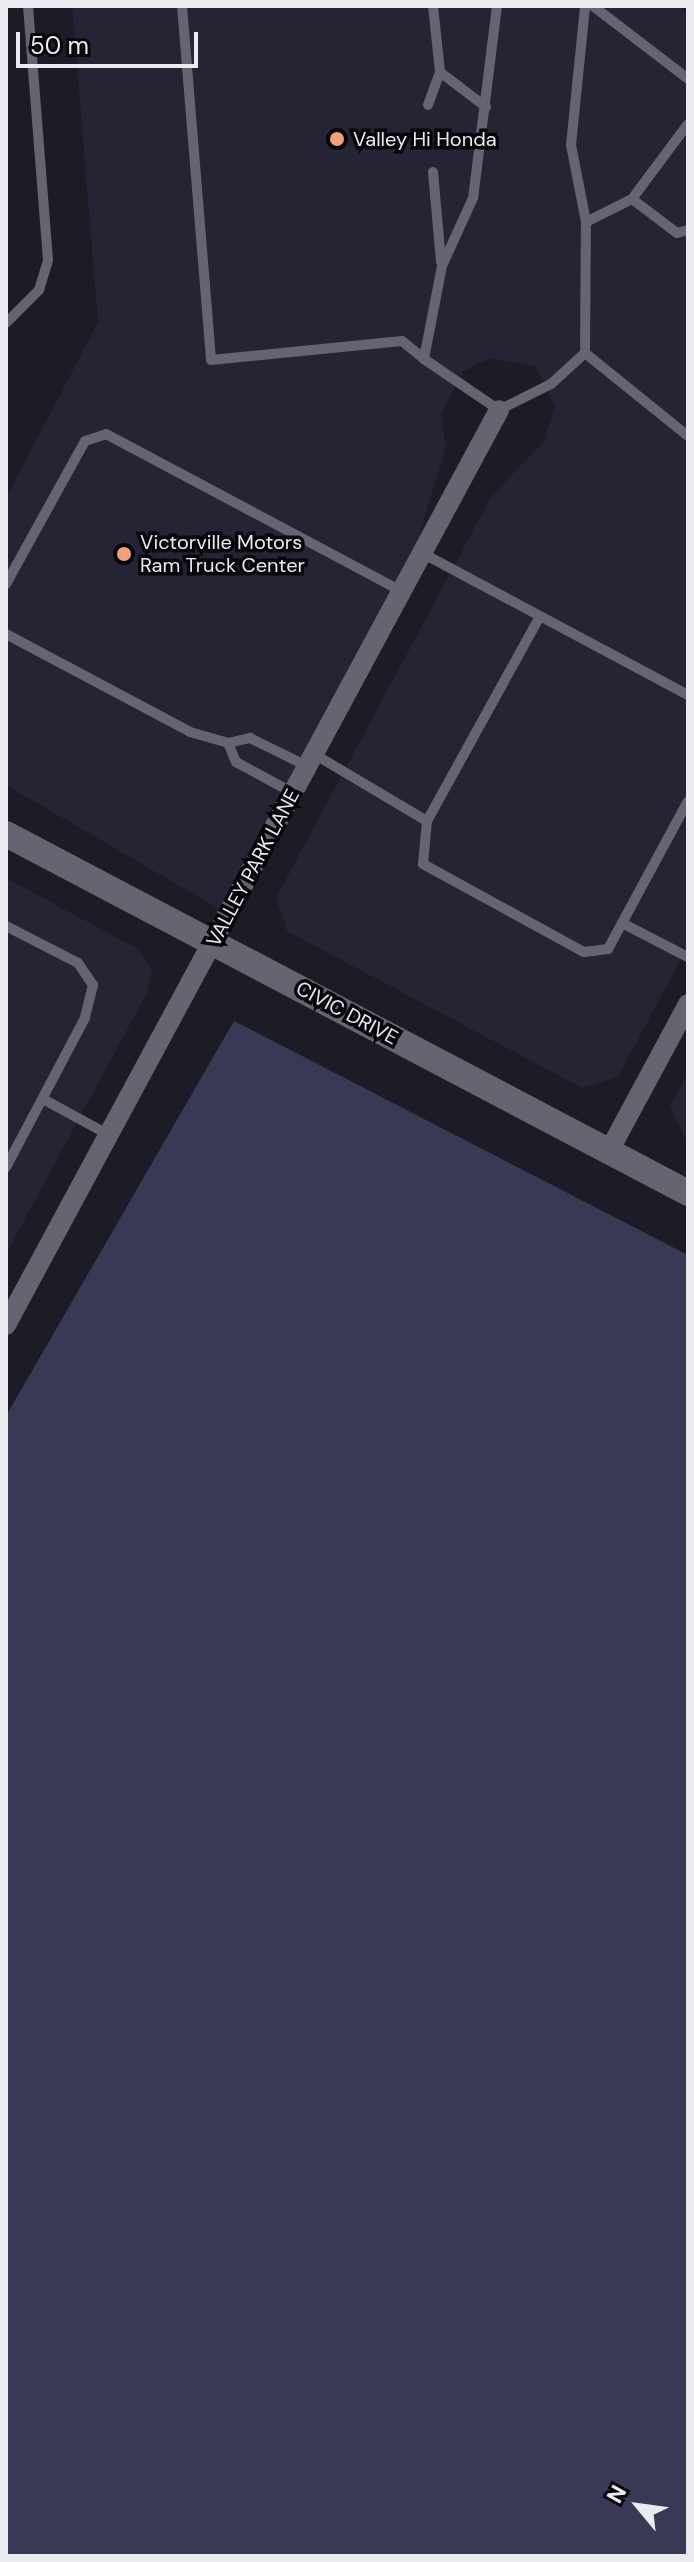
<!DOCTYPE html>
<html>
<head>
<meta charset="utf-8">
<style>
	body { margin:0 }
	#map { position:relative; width:694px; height:2562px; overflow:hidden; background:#1c1c26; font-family:"DM Sans",sans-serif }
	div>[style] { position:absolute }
	.built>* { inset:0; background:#242434 }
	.green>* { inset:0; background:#393955 }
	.service>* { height:10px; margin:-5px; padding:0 5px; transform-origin:5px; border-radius:5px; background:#646571 }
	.minor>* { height:20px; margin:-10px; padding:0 10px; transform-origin:10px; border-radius:10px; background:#646571 }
	.tertiary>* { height:26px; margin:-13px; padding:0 13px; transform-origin:13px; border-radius:13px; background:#646571 }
	.dots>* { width:22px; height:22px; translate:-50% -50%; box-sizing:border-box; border:4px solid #07070b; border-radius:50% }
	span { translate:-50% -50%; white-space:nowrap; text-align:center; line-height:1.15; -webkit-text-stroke:7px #07070b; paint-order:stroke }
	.poi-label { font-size:20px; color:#eaeaf1 }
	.left { translate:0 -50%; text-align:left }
	.street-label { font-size:20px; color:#eaeaf1 }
	.frame { position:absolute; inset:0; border:8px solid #eaeaf1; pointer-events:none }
	.north { position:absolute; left:598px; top:2466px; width:80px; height:80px; -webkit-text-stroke:6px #07070b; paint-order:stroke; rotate:299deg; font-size:22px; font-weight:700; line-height:32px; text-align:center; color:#eaeaf1 }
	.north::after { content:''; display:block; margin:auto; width:28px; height:36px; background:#eaeaf1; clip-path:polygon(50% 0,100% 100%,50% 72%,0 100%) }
	.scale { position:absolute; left:16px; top:32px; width:182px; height:36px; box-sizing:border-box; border:4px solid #eaeaf1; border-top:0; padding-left:10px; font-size:24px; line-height:28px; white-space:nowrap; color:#eaeaf1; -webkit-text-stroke:6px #07070b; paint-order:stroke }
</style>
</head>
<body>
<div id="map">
	<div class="built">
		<i style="clip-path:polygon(72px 6px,678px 6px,688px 14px,688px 946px,618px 1077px,582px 1088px,287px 931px,276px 898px,491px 497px,544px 441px,555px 407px,536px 367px,490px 358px,464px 371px,441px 414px,446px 447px,416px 546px,221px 910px,6px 785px,6px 498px,98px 322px)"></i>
		<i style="clip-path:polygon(6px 878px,138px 949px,152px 969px,147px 993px,6px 1254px)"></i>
		<i style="clip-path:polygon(688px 1074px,688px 1145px,670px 1106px)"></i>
	</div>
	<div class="green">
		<i style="clip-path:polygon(234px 1021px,688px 1255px,688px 2556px,6px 2556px,6px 1416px)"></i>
	</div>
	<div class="service">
		<i style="left:182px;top:6px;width:355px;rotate:85.3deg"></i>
		<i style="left:211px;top:360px;width:192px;rotate:-5.7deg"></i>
		<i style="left:402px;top:341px;width:28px;rotate:39deg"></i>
		<i style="left:433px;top:6px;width:66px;rotate:83.9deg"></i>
		<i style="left:440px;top:72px;width:58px;rotate:37.3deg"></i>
		<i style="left:497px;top:6px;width:193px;rotate:97.1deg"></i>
		<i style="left:473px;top:198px;width:75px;rotate:114.5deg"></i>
		<i style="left:442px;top:266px;width:95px;rotate:101deg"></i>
		<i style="left:424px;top:359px;width:91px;rotate:34.2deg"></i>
		<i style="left:499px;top:410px;width:58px;rotate:-26.6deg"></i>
		<i style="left:551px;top:384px;width:46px;rotate:-42.4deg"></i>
		<i style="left:585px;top:353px;width:131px;rotate:-89.6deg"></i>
		<i style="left:586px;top:222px;width:78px;rotate:-101deg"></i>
		<i style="left:571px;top:145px;width:140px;rotate:-84.2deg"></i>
		<i style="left:593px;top:6px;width:120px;rotate:37.5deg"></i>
		<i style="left:428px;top:105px;width:35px;rotate:-70deg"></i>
		<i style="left:433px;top:172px;width:90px;rotate:84.9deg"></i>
		<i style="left:632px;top:199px;width:56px;rotate:37.1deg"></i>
		<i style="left:677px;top:233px;width:11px;rotate:-15deg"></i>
		<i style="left:586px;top:222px;width:51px;rotate:-26.6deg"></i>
		<i style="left:632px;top:199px;width:94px;rotate:-53.3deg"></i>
		<i style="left:6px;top:323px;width:47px;rotate:-45deg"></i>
		<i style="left:39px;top:290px;width:31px;rotate:-73deg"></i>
		<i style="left:48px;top:260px;width:255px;rotate:-94.5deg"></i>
		<i style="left:585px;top:353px;width:132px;rotate:38.9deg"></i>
		<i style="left:422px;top:553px;width:302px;rotate:28.1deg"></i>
		<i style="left:6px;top:584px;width:163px;rotate:-61.1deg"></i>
		<i style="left:85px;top:441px;width:22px;rotate:-18deg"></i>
		<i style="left:106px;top:434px;width:334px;rotate:28deg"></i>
		<i style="left:6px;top:634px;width:208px;rotate:28deg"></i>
		<i style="left:190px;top:732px;width:40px;rotate:16deg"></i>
		<i style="left:228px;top:743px;width:23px;rotate:-13deg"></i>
		<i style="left:250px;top:738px;width:64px;rotate:26.2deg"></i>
		<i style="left:228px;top:743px;width:21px;rotate:67deg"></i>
		<i style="left:236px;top:762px;width:65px;rotate:28.5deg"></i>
		<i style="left:314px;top:754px;width:131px;rotate:30.7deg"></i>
		<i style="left:427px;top:821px;width:43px;rotate:95.3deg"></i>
		<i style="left:423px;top:864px;width:183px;rotate:28.7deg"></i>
		<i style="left:584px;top:952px;width:24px;rotate:-7deg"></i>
		<i style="left:608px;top:949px;width:168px;rotate:-61.6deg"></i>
		<i style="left:427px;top:821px;width:232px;rotate:-61.1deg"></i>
		<i style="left:622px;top:923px;width:74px;rotate:27.3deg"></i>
		<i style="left:6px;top:926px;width:81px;rotate:27.2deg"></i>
		<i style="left:78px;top:963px;width:27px;rotate:56deg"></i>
		<i style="left:93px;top:985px;width:34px;rotate:104deg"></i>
		<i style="left:85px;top:1018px;width:169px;rotate:117.9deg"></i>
		<i style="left:43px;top:1099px;width:75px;rotate:28.6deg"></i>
	</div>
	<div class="minor">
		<i style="left:609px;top:1151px;width:167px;rotate:-61.7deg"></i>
		<i style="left:6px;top:1325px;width:1039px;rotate:-61.68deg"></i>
	</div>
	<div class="tertiary">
		<i style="left:6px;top:834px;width:771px;rotate:27.76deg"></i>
	</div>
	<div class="dots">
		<i style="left:337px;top:139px;background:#f1a17c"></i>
		<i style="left:124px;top:554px;background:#f1a17c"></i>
	</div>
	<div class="poi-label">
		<span class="left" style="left:353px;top:139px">Valley Hi Honda</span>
		<span class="left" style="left:140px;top:554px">Victorville Motors<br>Ram Truck Center</span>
	</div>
	<div class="street-label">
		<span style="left:253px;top:868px;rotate:-62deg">VALLEY PARK LANE</span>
		<span style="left:347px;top:1013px;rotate:28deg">CIVIC DRIVE</span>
	</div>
	<div class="frame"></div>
	<div class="north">N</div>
	<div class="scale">50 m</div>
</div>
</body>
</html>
